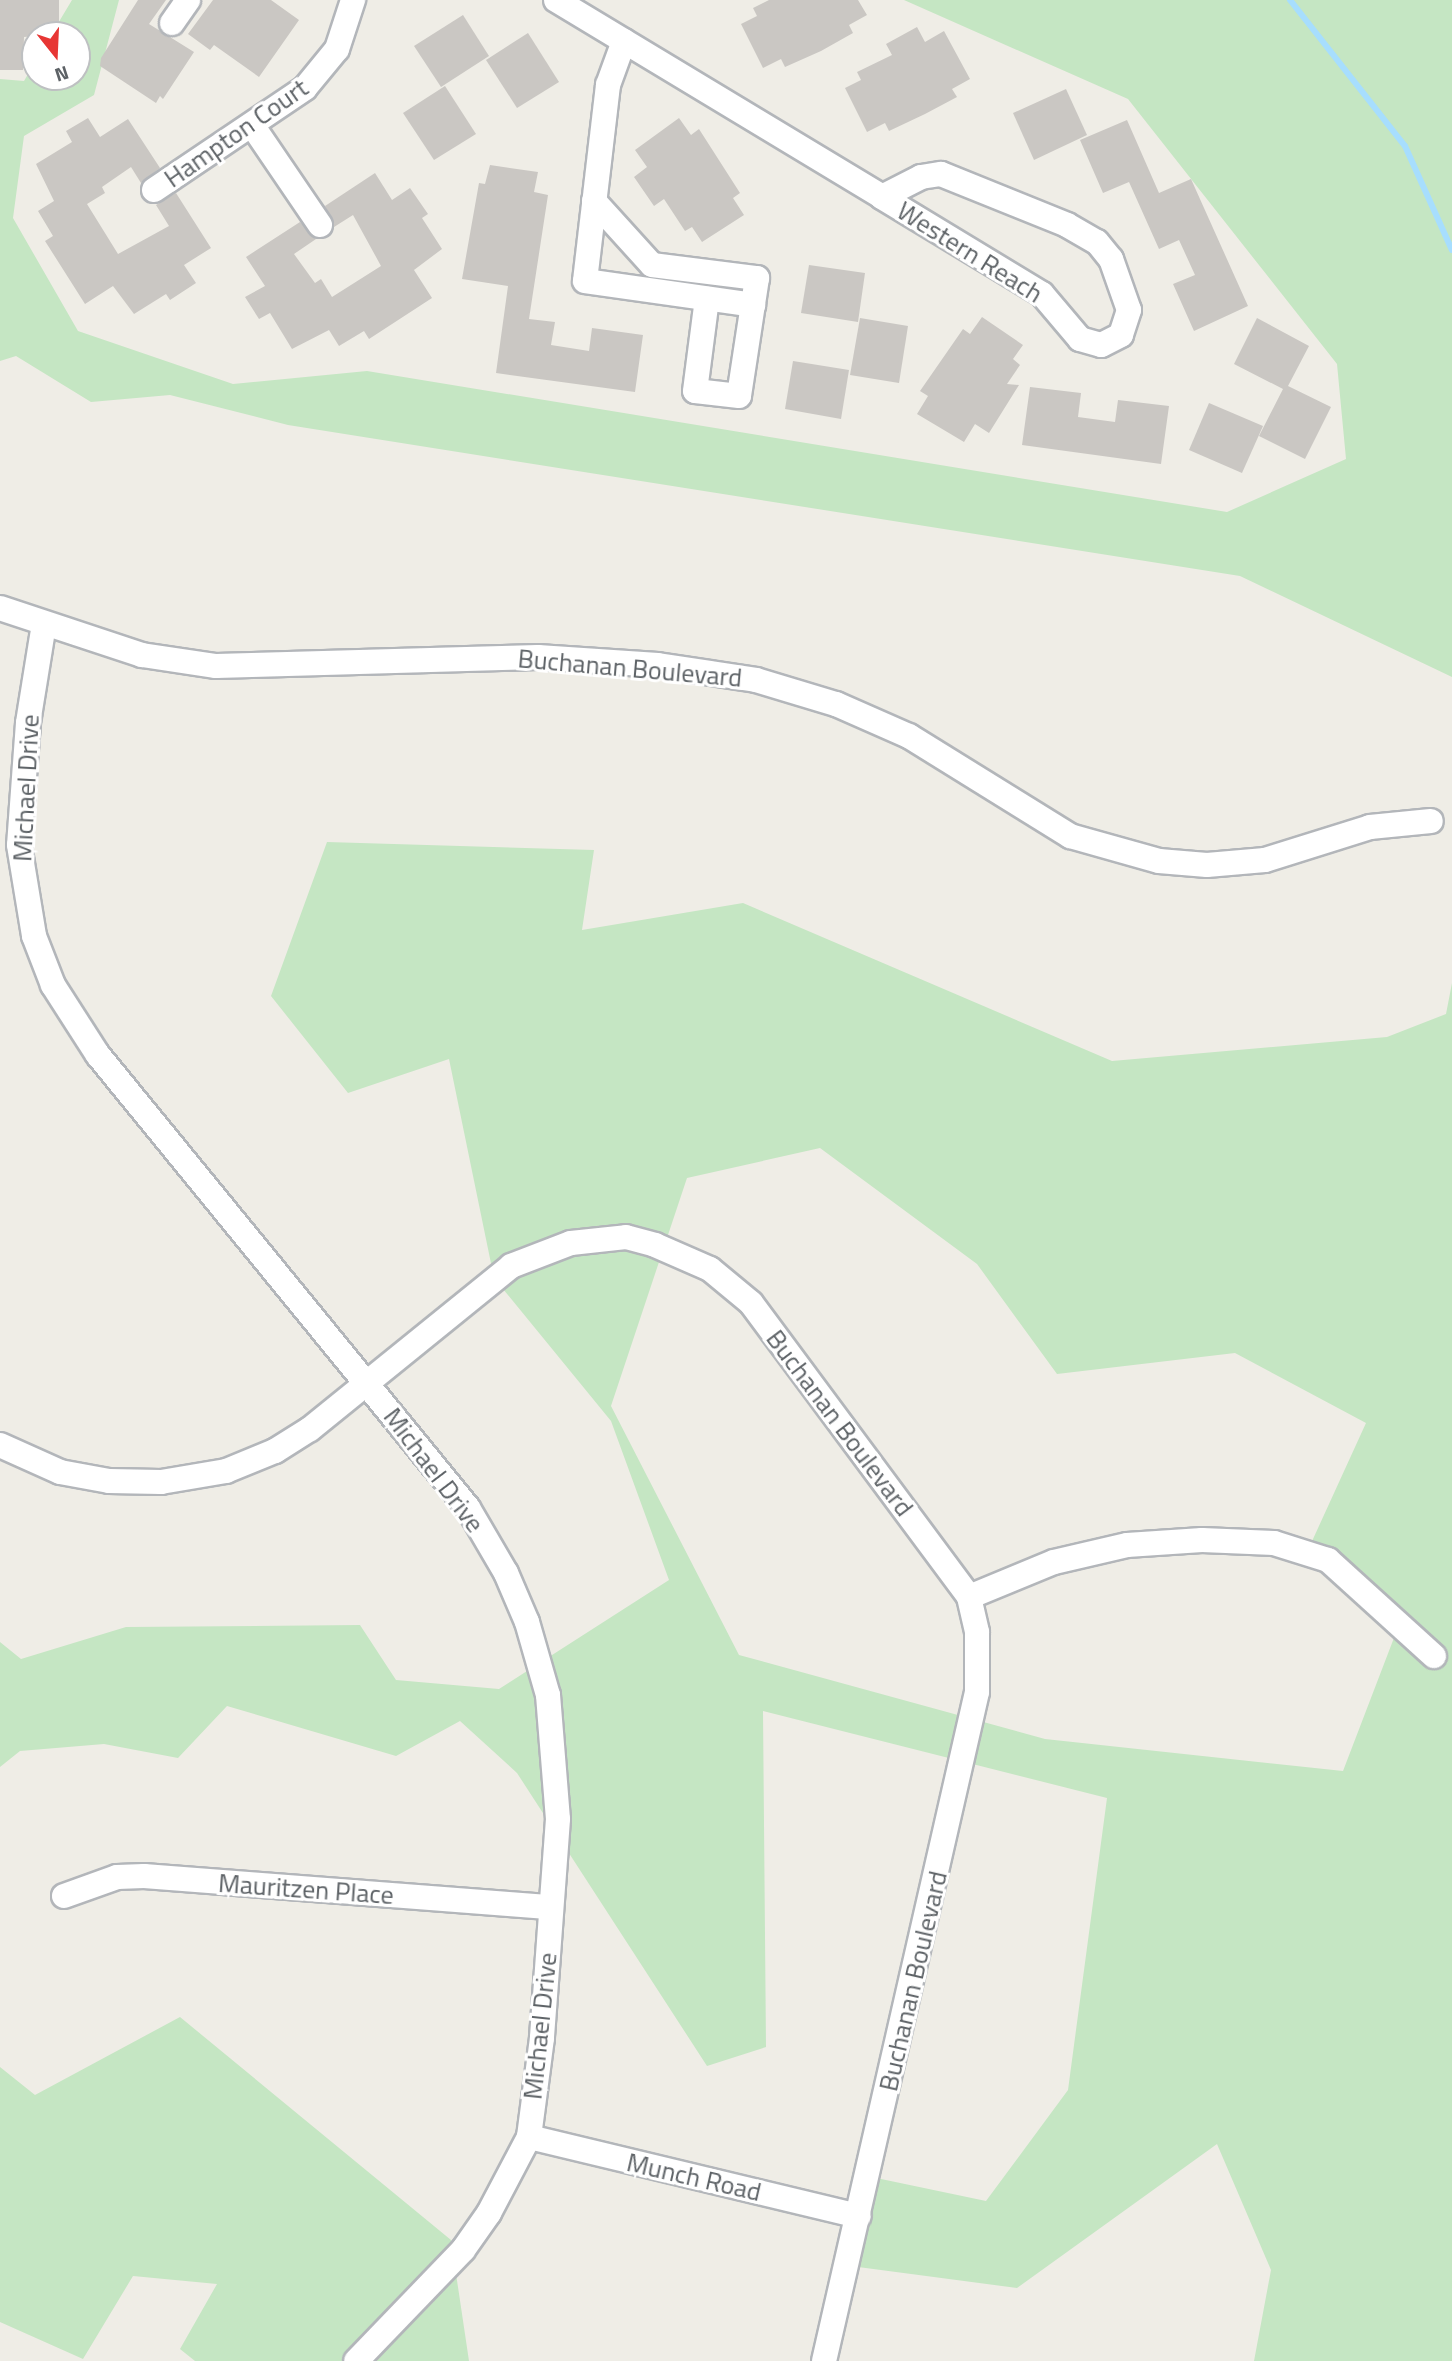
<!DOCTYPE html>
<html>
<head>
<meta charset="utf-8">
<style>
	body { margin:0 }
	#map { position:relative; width:1452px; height:2361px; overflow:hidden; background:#efede6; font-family:"Titillium Web",sans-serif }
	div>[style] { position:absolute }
	.green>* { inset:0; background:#c5e6c3 }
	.stream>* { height:6px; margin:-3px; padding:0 3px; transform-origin:3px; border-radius:3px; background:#a7defe }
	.building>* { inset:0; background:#cac7c3 }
	.roads { filter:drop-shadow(2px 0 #b3b6ba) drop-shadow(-2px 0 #b3b6ba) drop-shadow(0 2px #b3b6ba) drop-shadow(0 -2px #b3b6ba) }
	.street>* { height:24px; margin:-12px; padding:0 12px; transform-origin:12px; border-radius:12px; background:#fff }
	span { translate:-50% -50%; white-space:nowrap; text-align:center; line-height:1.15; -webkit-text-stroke:6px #fff; paint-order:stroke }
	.street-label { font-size:26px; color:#5d6266 }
	.north { position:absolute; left:21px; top:21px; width:70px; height:70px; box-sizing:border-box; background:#fff; border:2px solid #bec0c2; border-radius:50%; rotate:162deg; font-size:19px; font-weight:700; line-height:28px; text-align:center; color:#5d6266 }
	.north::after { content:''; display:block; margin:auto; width:24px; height:32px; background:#e73634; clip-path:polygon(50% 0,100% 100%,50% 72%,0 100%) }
</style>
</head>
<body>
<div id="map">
	<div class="green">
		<i style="clip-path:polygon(72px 0,119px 0,94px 95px,24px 136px,13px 218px,78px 331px,233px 384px,367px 371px,1227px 512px,1346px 459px,1337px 364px,1128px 99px,904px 0,1452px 0,1452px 677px,1240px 576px,288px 425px,170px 395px,91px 402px,16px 356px,0 361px,0 79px,24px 81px,35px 62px,35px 77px,77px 77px,77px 35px,51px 35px)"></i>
		<i style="clip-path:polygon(evenodd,327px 842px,594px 850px,582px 930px,743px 903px,1112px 1061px,1387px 1037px,1446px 1014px,1452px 983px,1452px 2361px,1254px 2361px,1271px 2270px,1217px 2144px,1017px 2288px,843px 2265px,862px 2175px,986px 2201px,1068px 2090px,1107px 1798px,763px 1711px,766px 2047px,707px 2066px,517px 1773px,460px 1721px,396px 1756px,227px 1706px,178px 1758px,104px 1744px,20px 1751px,0 1767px,0 1642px,21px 1659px,126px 1627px,360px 1625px,396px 1680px,499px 1689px,669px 1580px,611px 1421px,494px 1278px,449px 1059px,348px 1093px,271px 996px,327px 842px,820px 1148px,977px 1264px,1057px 1374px,1235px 1353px,1366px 1423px,1308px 1550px,1397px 1630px,1343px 1771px,1045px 1739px,739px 1655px,611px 1406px,687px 1178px,820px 1148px)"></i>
		<i style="clip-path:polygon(180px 2017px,451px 2240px,469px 2361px,195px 2361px,180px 2349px,217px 2284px,133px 2276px,83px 2359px,0 2322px,0 2067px,35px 2095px)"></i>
	</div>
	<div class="stream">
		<i style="left:1290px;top:0;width:186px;rotate:51.8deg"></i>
		<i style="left:1405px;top:146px;width:114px;rotate:65.7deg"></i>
	</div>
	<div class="building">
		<i style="clip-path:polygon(0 0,59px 0,59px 34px,24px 37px,23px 70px,0 70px)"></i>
		<i style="clip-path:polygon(138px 0,166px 0,149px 24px,194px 52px,163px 99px,160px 96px,156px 103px,100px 66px,101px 58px)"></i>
		<i style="clip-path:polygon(213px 0,271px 0,299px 20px,259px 77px,214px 45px,210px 50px,188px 34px)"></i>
		<i style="clip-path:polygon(769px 0,858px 0,867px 15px,849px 25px,853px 33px,821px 51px,785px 67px,781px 59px,763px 68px,741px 24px,757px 16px,753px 8px)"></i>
		<i style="clip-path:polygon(463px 15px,489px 56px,441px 87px,414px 46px)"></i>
		<i style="clip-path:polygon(917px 27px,925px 42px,944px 31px,970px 79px,952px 89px,957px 97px,925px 114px,889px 131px,885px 123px,867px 132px,845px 88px,861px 80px,857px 72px,892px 55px,886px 44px)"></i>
		<i style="clip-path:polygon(528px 33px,559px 82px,517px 108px,486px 60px)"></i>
		<i style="clip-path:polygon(445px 86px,476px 134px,434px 160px,403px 113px)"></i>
		<i style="clip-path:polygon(1066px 89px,1087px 135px,1034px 160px,1013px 113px)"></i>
		<i style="clip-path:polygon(88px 118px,100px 137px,128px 119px,160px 168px,141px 183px,131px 167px,102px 187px,105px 193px,87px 204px,118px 254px,169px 226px,156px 205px,176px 193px,211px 248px,184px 265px,196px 283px,170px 300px,166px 294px,134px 314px,113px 286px,85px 304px,45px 241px,53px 236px,38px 211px,54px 201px,36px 164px,72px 142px,66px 131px)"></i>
		<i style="clip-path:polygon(679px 118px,691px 135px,699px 129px,740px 193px,733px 198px,744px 215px,702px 242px,692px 227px,685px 231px,664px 199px,654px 206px,634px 177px,647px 167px,635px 150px)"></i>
		<i style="clip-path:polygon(1127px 120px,1159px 193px,1191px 179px,1248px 306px,1194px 331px,1173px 284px,1195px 275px,1179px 240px,1159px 249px,1129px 182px,1103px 193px,1080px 140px)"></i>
		<i style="clip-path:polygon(490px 165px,538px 172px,534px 192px,548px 195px,529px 319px,555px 322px,551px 345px,589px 351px,592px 328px,643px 335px,635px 392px,496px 373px,508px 286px,462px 279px,479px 183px,485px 184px)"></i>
		<i style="clip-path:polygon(375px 173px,392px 200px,410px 188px,428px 214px,422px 218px,442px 249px,414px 270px,432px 298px,369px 339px,364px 331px,339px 346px,329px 330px,292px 349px,270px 313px,259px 319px,245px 297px,265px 286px,246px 257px,300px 222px,316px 239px,294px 254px,315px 283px,321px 279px,332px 297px,381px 266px,353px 215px,334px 227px,325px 206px)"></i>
		<i style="clip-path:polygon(809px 265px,865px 273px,858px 322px,801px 313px)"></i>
		<i style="clip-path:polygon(982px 317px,1023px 345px,1013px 359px,1020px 365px,1007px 384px,1019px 385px,989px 433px,975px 424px,964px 442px,917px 414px,928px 396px,920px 391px,963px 329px,970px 334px)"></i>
		<i style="clip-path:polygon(860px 318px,908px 326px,899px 383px,850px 375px)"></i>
		<i style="clip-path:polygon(1257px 318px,1309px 346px,1288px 386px,1331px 407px,1305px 459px,1259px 436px,1283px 389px,1234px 364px)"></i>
		<i style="clip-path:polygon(793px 361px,849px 370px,841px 419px,785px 409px)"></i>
		<i style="clip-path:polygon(1030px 387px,1081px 393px,1078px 417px,1115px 422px,1118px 400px,1169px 406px,1161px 464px,1022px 445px)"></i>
		<i style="clip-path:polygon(1209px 403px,1263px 426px,1242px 473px,1189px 450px)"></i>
	</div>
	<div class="roads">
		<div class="street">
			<i style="left:556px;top:0;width:381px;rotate:31.1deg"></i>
			<i style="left:172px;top:23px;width:28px;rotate:-55deg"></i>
			<i style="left:624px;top:41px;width:47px;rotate:110deg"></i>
			<i style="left:608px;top:85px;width:197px;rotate:96.7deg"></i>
			<i style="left:585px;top:281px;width:170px;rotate:8.1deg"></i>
			<i style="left:252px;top:125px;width:121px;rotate:55.8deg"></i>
			<i style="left:941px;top:174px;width:136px;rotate:22deg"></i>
			<i style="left:1067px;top:225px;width:34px;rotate:30deg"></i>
			<i style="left:1097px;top:242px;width:22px;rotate:51deg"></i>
			<i style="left:1111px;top:259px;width:54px;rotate:70.6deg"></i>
			<i style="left:1129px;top:310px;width:26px;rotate:108deg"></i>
			<i style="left:1121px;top:335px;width:22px;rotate:153deg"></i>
			<i style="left:1101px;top:345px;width:22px;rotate:-164deg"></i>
			<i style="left:1080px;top:339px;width:59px;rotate:-130.2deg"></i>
			<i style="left:1042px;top:294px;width:187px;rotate:-148.8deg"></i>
			<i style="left:882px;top:197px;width:44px;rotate:-27.1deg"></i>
			<i style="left:921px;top:177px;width:20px;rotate:-9deg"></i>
			<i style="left:154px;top:190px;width:182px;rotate:-34deg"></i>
			<i style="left:305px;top:88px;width:50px;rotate:-50.6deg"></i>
			<i style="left:337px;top:49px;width:52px;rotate:-71.9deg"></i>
			<i style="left:594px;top:201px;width:86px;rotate:47.8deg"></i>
			<i style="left:652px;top:265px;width:106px;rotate:7.1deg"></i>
			<i style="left:757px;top:278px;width:119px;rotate:98.7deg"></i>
			<i style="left:739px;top:396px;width:44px;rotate:-173.5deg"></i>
			<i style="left:695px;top:391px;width:93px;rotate:-82.6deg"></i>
			<i style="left:0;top:608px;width:150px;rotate:18.3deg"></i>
			<i style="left:142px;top:655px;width:75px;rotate:8.5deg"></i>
			<i style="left:216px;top:666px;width:322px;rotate:-1.6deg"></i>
			<i style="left:538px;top:657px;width:120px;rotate:3.8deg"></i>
			<i style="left:658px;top:665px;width:99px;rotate:8.7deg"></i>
			<i style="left:756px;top:680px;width:84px;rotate:16.7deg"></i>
			<i style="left:836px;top:704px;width:80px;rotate:23.7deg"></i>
			<i style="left:909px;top:736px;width:190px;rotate:31.8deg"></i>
			<i style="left:1070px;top:836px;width:92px;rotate:15.7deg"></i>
			<i style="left:1159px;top:861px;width:48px;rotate:4.8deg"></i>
			<i style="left:1207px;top:865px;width:58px;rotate:-4.9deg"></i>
			<i style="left:1265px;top:860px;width:110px;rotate:-17.4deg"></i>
			<i style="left:1370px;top:827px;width:61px;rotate:-5.6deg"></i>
			<i style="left:44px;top:624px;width:100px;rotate:99.2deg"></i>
			<i style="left:28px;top:723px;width:122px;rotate:94.2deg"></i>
			<i style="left:19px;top:845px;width:92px;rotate:80.6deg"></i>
			<i style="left:34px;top:936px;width:53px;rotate:68.8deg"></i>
			<i style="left:53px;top:985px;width:83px;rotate:57.3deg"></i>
			<i style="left:98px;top:1055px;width:585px;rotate:50.76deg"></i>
			<i style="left:468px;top:1508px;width:75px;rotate:59.7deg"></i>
			<i style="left:506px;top:1573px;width:53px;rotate:66.8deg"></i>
			<i style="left:527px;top:1622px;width:76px;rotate:74deg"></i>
			<i style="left:548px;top:1695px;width:124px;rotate:85.4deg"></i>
			<i style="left:558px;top:1819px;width:220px;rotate:94.2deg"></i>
			<i style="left:542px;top:2038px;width:100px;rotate:97.5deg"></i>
			<i style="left:529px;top:2137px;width:86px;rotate:117.8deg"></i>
			<i style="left:489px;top:2213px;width:45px;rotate:125.1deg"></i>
			<i style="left:463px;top:2250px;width:154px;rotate:133.9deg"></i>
			<i style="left:0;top:1445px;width:66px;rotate:24.2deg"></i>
			<i style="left:60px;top:1472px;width:50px;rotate:10.4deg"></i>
			<i style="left:109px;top:1481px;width:52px;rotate:1.1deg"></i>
			<i style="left:161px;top:1482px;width:66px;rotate:-9.6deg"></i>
			<i style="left:226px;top:1471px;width:53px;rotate:-22.2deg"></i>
			<i style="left:275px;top:1451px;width:41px;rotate:-32.2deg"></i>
			<i style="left:310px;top:1429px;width:259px;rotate:-39deg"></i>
			<i style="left:511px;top:1266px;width:64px;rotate:-21deg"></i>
			<i style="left:571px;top:1243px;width:55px;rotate:-6.2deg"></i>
			<i style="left:626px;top:1237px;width:30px;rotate:15deg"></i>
			<i style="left:655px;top:1245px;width:60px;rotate:23.6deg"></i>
			<i style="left:710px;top:1269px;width:53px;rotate:39.7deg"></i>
			<i style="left:751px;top:1303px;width:366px;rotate:53.4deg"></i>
			<i style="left:969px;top:1597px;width:36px;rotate:77deg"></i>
			<i style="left:977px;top:1632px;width:60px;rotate:90deg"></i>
			<i style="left:977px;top:1692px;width:686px;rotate:102.88deg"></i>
			<i style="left:969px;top:1597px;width:92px;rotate:-22.4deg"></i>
			<i style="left:1054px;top:1562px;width:75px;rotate:-13.1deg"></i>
			<i style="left:1127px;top:1545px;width:75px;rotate:-3.8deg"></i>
			<i style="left:1202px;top:1540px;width:72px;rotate:2.4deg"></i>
			<i style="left:1274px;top:1543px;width:57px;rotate:17.5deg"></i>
			<i style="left:1328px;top:1560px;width:143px;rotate:42.2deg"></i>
			<i style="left:64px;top:1896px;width:56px;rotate:-19.7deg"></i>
			<i style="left:117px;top:1877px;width:27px;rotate:-2deg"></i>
			<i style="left:144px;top:1876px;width:408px;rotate:4.4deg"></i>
			<i style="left:529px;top:2137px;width:339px;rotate:13.5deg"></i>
		</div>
	</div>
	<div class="street-label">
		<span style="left:236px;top:133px;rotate:-35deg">Hampton Court</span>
		<span style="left:970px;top:252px;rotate:32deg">Western Reach</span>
		<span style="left:630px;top:668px;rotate:5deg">Buchanan Boulevard</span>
		<span style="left:26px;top:788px;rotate:-87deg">Michael Drive</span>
		<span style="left:840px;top:1423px;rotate:53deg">Buchanan Boulevard</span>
		<span style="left:434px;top:1470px;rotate:53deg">Michael Drive</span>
		<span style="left:306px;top:1889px;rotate:4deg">Mauritzen Place</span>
		<span style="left:913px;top:1981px;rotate:-77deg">Buchanan Boulevard</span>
		<span style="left:540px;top:2026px;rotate:-84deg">Michael Drive</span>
		<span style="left:694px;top:2177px;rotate:13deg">Munch Road</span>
	</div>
	<div class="north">N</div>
</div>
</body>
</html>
